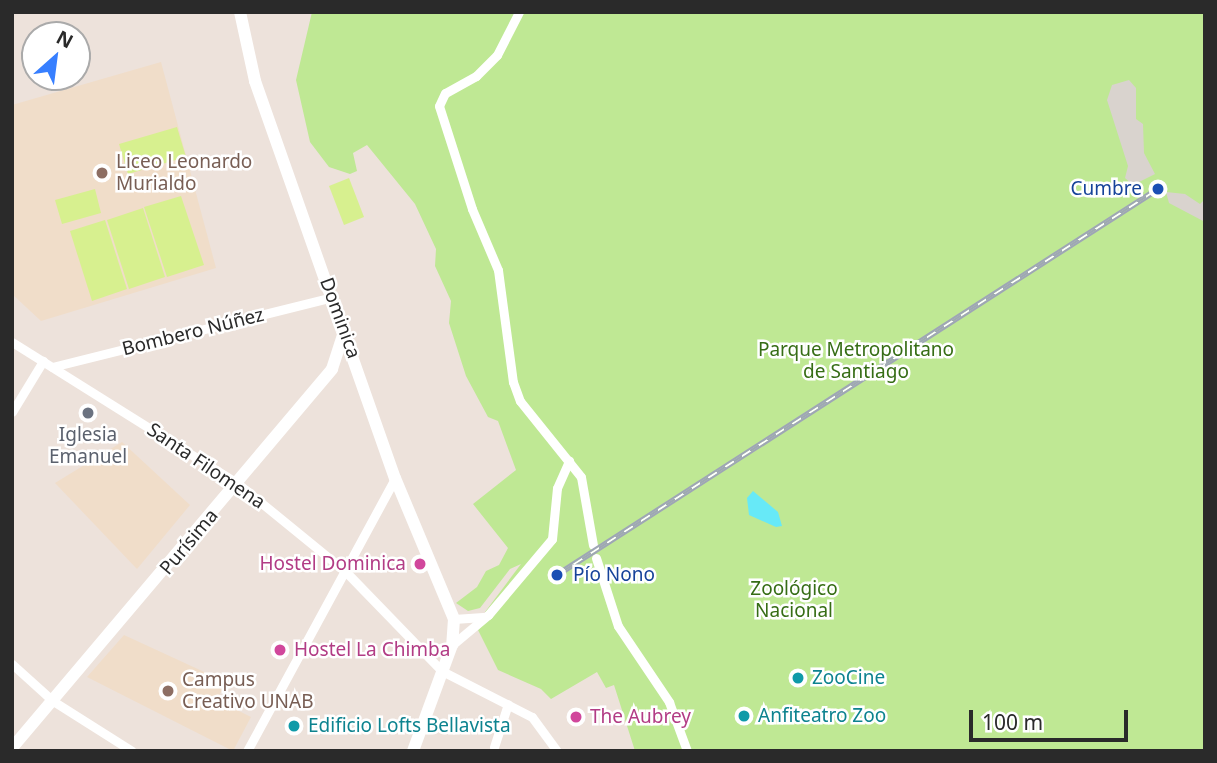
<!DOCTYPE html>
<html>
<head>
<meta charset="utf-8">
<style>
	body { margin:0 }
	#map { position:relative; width:1217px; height:763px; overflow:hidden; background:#ede2db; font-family:"Noto Sans",sans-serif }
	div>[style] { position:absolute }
	.education>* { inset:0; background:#f0ddc9 }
	.green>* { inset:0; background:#bfe894 }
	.pitch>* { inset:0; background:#d7f08f }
	.plaza>* { inset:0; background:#d9d3ce }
	.water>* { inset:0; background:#67e9f7 }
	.minor>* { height:9px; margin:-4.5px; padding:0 4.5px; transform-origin:4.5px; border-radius:4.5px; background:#fff }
	.secondary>* { height:12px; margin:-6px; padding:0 6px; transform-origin:6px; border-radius:6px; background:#fff }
	.rail>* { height:6px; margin-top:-3px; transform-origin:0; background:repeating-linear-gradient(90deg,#fff 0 10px,#9ea5b6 0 20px); box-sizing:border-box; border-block:2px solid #9ea5b6 }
	.dots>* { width:19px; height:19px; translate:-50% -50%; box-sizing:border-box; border:4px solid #fff; border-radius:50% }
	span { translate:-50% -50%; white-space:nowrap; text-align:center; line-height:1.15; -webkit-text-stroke:5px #fff; paint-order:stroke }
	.education-label { font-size:19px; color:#785e54 }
	.left { translate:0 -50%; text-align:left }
	.transit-label { font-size:19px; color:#164399 }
	.right { translate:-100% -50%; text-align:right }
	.street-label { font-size:19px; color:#2a2a2a }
	.park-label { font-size:19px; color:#366d15 }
	.worship-label { font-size:19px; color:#5b616d }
	.hotel-label { font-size:19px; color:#b23c85 }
	.culture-label { font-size:19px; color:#0d838f }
	.frame { position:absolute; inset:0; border:14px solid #2a2a2a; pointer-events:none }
	.north { position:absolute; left:21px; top:21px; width:70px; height:70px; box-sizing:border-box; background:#fff; border:2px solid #aaa; border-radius:50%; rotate:28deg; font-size:19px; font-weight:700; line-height:28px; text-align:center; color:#2a2a2a }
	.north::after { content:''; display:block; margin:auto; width:24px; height:32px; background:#377fff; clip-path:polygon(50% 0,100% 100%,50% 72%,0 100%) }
	.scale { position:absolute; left:969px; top:710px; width:159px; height:32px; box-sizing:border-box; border:4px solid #2a2a2a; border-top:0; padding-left:9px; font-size:21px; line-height:24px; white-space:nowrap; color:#2a2a2a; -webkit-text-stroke:5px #fff; paint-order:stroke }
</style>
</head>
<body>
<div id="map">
	<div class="education">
		<i style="clip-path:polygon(161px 62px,216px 268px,41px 321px,12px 294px,12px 105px)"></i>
		<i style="clip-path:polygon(122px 442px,190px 505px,137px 569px,55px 483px)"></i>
		<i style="clip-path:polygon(124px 635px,226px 682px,217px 700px,251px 717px,233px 751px,87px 677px)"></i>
	</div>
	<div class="green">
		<i style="clip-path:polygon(312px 12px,1205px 12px,1205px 751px,635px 751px,614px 685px,606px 688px,597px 672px,551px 699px,541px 689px,498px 670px,478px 630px,490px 617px,485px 612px,521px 564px,510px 569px,480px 608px,468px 611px,456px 603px,477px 587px,486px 571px,499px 565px,508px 548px,473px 504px,516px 470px,498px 421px,488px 417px,466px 376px,449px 323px,451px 301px,435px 266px,436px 249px,415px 204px,367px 145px,353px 153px,357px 171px,350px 174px,329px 167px,310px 142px,296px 80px)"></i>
	</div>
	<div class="pitch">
		<i style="clip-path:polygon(177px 127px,186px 157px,128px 174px,119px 144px)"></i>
		<i style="clip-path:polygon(349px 178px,364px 217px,344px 225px,329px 186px)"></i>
		<i style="clip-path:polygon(95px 189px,101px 213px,62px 224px,55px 200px)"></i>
		<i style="clip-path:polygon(181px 196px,204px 265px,167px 277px,144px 207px)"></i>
		<i style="clip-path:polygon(143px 208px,165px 277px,129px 289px,107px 220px)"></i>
		<i style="clip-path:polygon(105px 220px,127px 289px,92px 301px,70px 231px)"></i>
	</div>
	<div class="plaza">
		<i style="clip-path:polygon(1129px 80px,1136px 88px,1136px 119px,1143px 124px,1144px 153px,1155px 174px,1133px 185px,1125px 178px,1128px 166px,1107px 100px,1112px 85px)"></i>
		<i style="clip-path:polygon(1166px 192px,1185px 194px,1200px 204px,1205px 199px,1205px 222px,1169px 203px)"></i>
	</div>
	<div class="water">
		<i style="clip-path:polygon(753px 491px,778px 512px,782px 526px,776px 527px,749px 515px,747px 498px)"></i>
	</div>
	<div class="minor">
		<i style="left:519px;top:12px;width:48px;rotate:117.1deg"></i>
		<i style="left:497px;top:55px;width:30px;rotate:135deg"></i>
		<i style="left:476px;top:76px;width:35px;rotate:151deg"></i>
		<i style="left:445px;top:93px;width:14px;rotate:115deg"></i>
		<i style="left:439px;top:106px;width:108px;rotate:72.2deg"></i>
		<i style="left:472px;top:209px;width:66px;rotate:66.9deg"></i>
		<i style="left:498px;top:270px;width:113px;rotate:82.4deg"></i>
		<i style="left:513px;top:382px;width:20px;rotate:70deg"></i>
		<i style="left:520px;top:401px;width:97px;rotate:51.2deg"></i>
		<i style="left:581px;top:477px;width:69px;rotate:80deg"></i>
		<i style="left:12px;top:342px;width:266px;rotate:32.1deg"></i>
		<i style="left:237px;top:483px;width:141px;rotate:39.2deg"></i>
		<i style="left:346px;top:572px;width:138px;rotate:45.9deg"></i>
		<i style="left:442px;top:671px;width:101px;rotate:27.1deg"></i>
		<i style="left:532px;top:717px;width:42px;rotate:53.7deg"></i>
		<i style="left:52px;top:367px;width:290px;rotate:-14deg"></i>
		<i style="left:12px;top:412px;width:60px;rotate:-58.7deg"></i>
		<i style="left:596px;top:558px;width:71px;rotate:72.1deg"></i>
		<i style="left:618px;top:626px;width:92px;rotate:56.1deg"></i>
		<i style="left:669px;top:702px;width:52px;rotate:69.8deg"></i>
		<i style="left:454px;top:619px;width:29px;rotate:-4deg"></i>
		<i style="left:452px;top:645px;width:47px;rotate:-39.8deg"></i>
		<i style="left:488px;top:615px;width:99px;rotate:-49.9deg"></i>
		<i style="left:552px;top:539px;width:51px;rotate:-84.4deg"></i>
		<i style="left:557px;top:488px;width:30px;rotate:-66deg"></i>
		<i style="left:12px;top:664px;width:55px;rotate:42.1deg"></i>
		<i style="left:53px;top:701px;width:93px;rotate:32.3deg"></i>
		<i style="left:494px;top:747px;width:45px;rotate:-72deg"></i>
		<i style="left:247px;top:751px;width:311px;rotate:-61.5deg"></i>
	</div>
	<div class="secondary">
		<i style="left:240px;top:12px;width:71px;rotate:77.7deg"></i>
		<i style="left:255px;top:81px;width:421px;rotate:70.6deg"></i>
		<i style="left:395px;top:478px;width:153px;rotate:67.3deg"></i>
		<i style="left:454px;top:619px;width:26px;rotate:94deg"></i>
		<i style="left:452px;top:645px;width:113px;rotate:110.2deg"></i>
		<i style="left:12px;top:748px;width:496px;rotate:-49.8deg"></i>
		<i style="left:332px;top:369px;width:39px;rotate:-72deg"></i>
	</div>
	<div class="rail">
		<i style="left:557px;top:575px;width:714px;rotate:-32.71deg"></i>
	</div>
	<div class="dots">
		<i style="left:102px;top:173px;background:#8d6e63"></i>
		<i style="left:1158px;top:189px;background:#1a4fb4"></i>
		<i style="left:88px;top:413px;background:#6b7280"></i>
		<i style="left:420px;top:564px;background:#d1479c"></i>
		<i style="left:557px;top:575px;background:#1a4fb4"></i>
		<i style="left:280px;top:650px;background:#d1479c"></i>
		<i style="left:798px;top:678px;background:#0f9aa8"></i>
		<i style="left:168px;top:691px;background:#8d6e63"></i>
		<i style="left:744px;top:716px;background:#0f9aa8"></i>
		<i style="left:576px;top:717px;background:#d1479c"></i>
		<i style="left:294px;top:726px;background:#0f9aa8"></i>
	</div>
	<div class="education-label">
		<span class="left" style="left:116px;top:173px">Liceo Leonardo<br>Murialdo</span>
		<span class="left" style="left:182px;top:691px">Campus<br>Creativo UNAB</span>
	</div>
	<div class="transit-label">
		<span class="right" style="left:1142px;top:189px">Cumbre</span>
		<span class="left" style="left:573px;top:575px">Pío Nono</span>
	</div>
	<div class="street-label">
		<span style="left:340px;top:318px;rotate:70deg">Dominica</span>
		<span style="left:193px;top:332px;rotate:-14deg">Bombero Núñez</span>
		<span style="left:206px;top:466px;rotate:34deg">Santa Filomena</span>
		<span style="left:189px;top:542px;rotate:-50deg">Purísima</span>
	</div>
	<div class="park-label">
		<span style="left:856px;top:361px">Parque Metropolitano<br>de Santiago</span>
		<span style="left:794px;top:600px">Zoológico<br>Nacional</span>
	</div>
	<div class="worship-label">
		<span style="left:88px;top:446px">Iglesia<br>Emanuel</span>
	</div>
	<div class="hotel-label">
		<span class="right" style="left:406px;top:564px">Hostel Dominica</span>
		<span class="left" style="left:294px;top:650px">Hostel La Chimba</span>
		<span class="left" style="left:590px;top:717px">The Aubrey</span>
	</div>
	<div class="culture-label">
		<span class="left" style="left:812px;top:678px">ZooCine</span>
		<span class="left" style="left:758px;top:716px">Anfiteatro Zoo</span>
		<span class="left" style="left:308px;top:726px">Edificio Lofts Bellavista</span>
	</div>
	<div class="frame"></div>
	<div class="north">N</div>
	<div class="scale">100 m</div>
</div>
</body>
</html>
